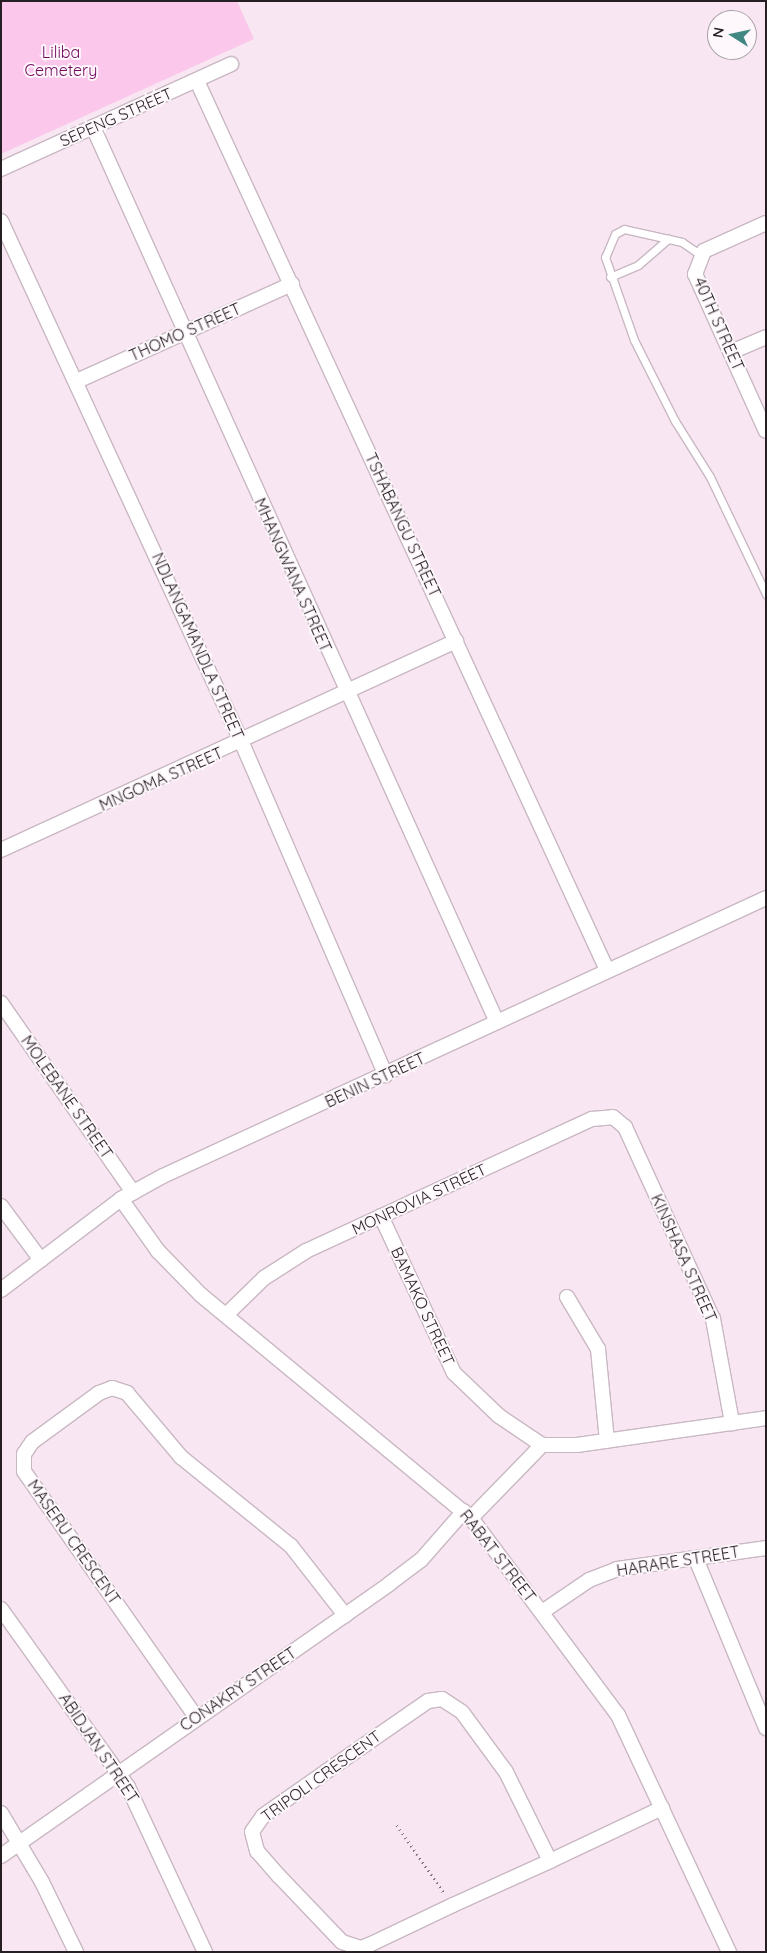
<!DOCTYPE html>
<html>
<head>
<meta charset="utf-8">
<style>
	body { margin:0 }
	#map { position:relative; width:767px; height:1953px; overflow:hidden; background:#f8e6f2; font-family:Quicksand,sans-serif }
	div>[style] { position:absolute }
	.green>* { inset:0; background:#fbc8eb }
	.path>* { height:2.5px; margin-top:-1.25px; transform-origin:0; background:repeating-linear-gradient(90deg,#847981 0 1px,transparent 0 5px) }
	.roads { filter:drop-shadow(1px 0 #c9b8c3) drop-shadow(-1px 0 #c9b8c3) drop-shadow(0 1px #c9b8c3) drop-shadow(0 -1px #c9b8c3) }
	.lane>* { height:7px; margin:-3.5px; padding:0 3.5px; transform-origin:3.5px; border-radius:3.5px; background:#fff }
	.street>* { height:14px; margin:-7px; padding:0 7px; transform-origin:7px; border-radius:7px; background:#fff }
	span { translate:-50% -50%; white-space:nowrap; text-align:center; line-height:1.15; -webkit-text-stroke:4px #fef7fc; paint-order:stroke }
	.park-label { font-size:16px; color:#700a5d }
	.street-label { font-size:16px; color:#251f23 }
	.frame { position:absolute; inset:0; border:2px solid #251f23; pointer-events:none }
	.north { position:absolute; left:707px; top:10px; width:50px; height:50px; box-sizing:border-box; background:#fef7fc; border:1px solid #a7a1a5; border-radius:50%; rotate:280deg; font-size:14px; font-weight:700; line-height:20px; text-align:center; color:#251f23 }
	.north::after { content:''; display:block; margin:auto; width:18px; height:22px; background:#418883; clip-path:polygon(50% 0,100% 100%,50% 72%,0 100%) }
</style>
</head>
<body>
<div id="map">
	<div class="green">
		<i style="clip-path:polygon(1px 1px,237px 1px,254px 39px,1px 154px)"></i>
	</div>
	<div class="path">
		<i style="left:397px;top:1825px;width:83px;rotate:55.3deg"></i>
	</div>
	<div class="roads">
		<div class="lane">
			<i style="left:701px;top:255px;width:23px;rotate:-146deg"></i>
			<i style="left:682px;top:242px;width:59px;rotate:-167.4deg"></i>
			<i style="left:624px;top:229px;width:10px;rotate:151deg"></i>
			<i style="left:615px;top:234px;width:25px;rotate:113deg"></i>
			<i style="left:605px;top:257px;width:88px;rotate:70.7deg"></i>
			<i style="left:634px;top:340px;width:91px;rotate:63.2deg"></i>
			<i style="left:675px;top:421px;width:66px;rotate:58deg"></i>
			<i style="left:710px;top:477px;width:130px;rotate:64.4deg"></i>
			<i style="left:610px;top:277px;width:30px;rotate:-23deg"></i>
			<i style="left:638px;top:265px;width:40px;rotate:-41deg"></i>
		</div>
		<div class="street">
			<i style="left:197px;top:81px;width:979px;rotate:65.24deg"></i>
			<i style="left:93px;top:127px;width:982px;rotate:65.71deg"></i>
			<i style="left:1px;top:169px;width:253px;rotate:-24.5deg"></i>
			<i style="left:1px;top:221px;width:575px;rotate:65.22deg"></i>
			<i style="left:242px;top:743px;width:362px;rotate:66.6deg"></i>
			<i style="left:766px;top:223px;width:68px;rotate:155.7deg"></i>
			<i style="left:704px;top:251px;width:25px;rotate:111deg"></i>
			<i style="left:695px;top:274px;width:172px;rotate:65.7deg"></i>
			<i style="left:731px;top:352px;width:38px;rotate:-23deg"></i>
			<i style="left:77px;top:381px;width:236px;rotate:-24.3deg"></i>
			<i style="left:1px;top:850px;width:501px;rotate:-24.67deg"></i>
			<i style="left:1px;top:1003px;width:231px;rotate:55.1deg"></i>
			<i style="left:121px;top:1199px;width:64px;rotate:54.6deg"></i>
			<i style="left:158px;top:1251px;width:62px;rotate:45.7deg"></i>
			<i style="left:201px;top:1295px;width:350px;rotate:39.6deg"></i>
			<i style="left:471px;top:1518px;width:246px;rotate:53.3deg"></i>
			<i style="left:618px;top:1715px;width:262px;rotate:64.9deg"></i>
			<i style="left:1px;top:1206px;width:67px;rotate:53.5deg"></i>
			<i style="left:381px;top:1216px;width:173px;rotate:65.1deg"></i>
			<i style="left:454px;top:1373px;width:62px;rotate:43.7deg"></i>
			<i style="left:499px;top:1416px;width:52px;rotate:34deg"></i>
			<i style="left:542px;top:1445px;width:35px"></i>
			<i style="left:577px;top:1445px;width:191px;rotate:-8.1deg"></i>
			<i style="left:1px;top:1290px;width:151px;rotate:-37.2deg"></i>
			<i style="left:121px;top:1199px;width:48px;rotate:-28.7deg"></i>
			<i style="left:163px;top:1176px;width:664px;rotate:-24.75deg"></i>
			<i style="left:567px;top:1297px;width:61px;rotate:59.2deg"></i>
			<i style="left:598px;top:1349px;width:92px;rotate:84.4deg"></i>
			<i style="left:226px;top:1315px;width:53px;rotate:-44.2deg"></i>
			<i style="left:264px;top:1278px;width:50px;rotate:-32.7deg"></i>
			<i style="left:306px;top:1251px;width:315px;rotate:-24.8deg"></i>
			<i style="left:592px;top:1119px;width:21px;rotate:-5deg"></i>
			<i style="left:613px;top:1117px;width:16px;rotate:40deg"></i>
			<i style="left:625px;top:1127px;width:211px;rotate:65.4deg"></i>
			<i style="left:713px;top:1319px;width:106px;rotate:79.6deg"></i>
			<i style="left:471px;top:1518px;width:102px;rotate:-45.8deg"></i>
			<i style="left:696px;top:1559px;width:183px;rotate:67.5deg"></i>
			<i style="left:1px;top:1609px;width:219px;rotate:54.5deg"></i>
			<i style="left:128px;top:1787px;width:182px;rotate:65deg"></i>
			<i style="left:542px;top:1612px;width:57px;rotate:-34.2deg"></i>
			<i style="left:589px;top:1580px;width:30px;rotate:-21deg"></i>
			<i style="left:617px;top:1569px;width:150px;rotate:-8deg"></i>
			<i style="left:196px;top:1717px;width:300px;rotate:-125deg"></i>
			<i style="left:24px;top:1471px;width:17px;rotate:-90deg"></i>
			<i style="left:24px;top:1454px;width:14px;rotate:-56deg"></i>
			<i style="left:32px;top:1442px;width:83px;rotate:-36.2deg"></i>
			<i style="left:99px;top:1393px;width:14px;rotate:-21deg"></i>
			<i style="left:112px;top:1388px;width:16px;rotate:18deg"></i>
			<i style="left:127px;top:1393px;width:84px;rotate:49.8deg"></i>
			<i style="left:181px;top:1457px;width:141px;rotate:39deg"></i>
			<i style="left:291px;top:1546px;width:88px;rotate:52deg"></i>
			<i style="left:1px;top:1813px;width:80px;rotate:59.3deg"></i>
			<i style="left:42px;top:1882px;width:78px;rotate:64.1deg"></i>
			<i style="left:1px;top:1856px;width:474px;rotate:-35deg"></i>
			<i style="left:389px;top:1584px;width:40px;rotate:-37deg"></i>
			<i style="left:421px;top:1560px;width:65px;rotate:-48.7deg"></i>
			<i style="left:550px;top:1861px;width:99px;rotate:-116.3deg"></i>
			<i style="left:506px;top:1772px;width:74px;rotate:-126.3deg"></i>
			<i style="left:462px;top:1712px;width:24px;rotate:-147deg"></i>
			<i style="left:442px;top:1699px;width:14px;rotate:172deg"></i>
			<i style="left:428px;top:1701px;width:123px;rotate:145.3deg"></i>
			<i style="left:327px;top:1771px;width:78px;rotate:144.9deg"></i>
			<i style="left:263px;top:1816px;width:19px;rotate:125deg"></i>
			<i style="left:252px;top:1832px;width:20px;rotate:75deg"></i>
			<i style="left:257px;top:1851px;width:33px;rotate:49deg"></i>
			<i style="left:279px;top:1876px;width:91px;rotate:46.3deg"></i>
			<i style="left:342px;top:1942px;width:20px;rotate:18deg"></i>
			<i style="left:361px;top:1948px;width:9px;rotate:-21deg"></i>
			<i style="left:369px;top:1945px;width:93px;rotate:-25.5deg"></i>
			<i style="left:453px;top:1905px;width:107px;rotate:-24.4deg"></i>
			<i style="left:550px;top:1861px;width:124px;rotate:-25.3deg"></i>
		</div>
	</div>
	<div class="park-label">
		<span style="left:61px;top:61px">Liliba<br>Cemetery</span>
	</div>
	<div class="street-label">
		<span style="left:116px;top:117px;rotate:-24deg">SEPENG STREET</span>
		<span style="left:719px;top:324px;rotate:66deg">40TH STREET</span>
		<span style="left:185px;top:332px;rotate:-24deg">THOMO STREET</span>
		<span style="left:403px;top:525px;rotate:65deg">TSHABANGU STREET</span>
		<span style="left:293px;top:575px;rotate:66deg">MHANGWANA STREET</span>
		<span style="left:198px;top:646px;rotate:66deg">NDLANGAMANDLA STREET</span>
		<span style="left:161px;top:779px;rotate:-24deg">MNGOMA STREET</span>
		<span style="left:375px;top:1080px;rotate:-25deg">BENIN STREET</span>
		<span style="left:67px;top:1097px;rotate:55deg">MOLEBANE STREET</span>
		<span style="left:419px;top:1199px;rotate:-25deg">MONROVIA STREET</span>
		<span style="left:684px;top:1258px;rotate:66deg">KINSHASA STREET</span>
		<span style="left:423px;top:1306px;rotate:65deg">BAMAKO STREET</span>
		<span style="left:74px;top:1542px;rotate:55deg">MASERU CRESCENT</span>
		<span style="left:498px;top:1556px;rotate:52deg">RABAT STREET</span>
		<span style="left:678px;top:1561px;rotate:-9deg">HARARE STREET</span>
		<span style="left:238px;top:1689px;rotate:-34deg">CONAKRY STREET</span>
		<span style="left:99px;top:1748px;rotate:56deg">ABIDJAN STREET</span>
		<span style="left:321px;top:1776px;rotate:-36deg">TRIPOLI CRESCENT</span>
	</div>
	<div class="frame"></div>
	<div class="north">N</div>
</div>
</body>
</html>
